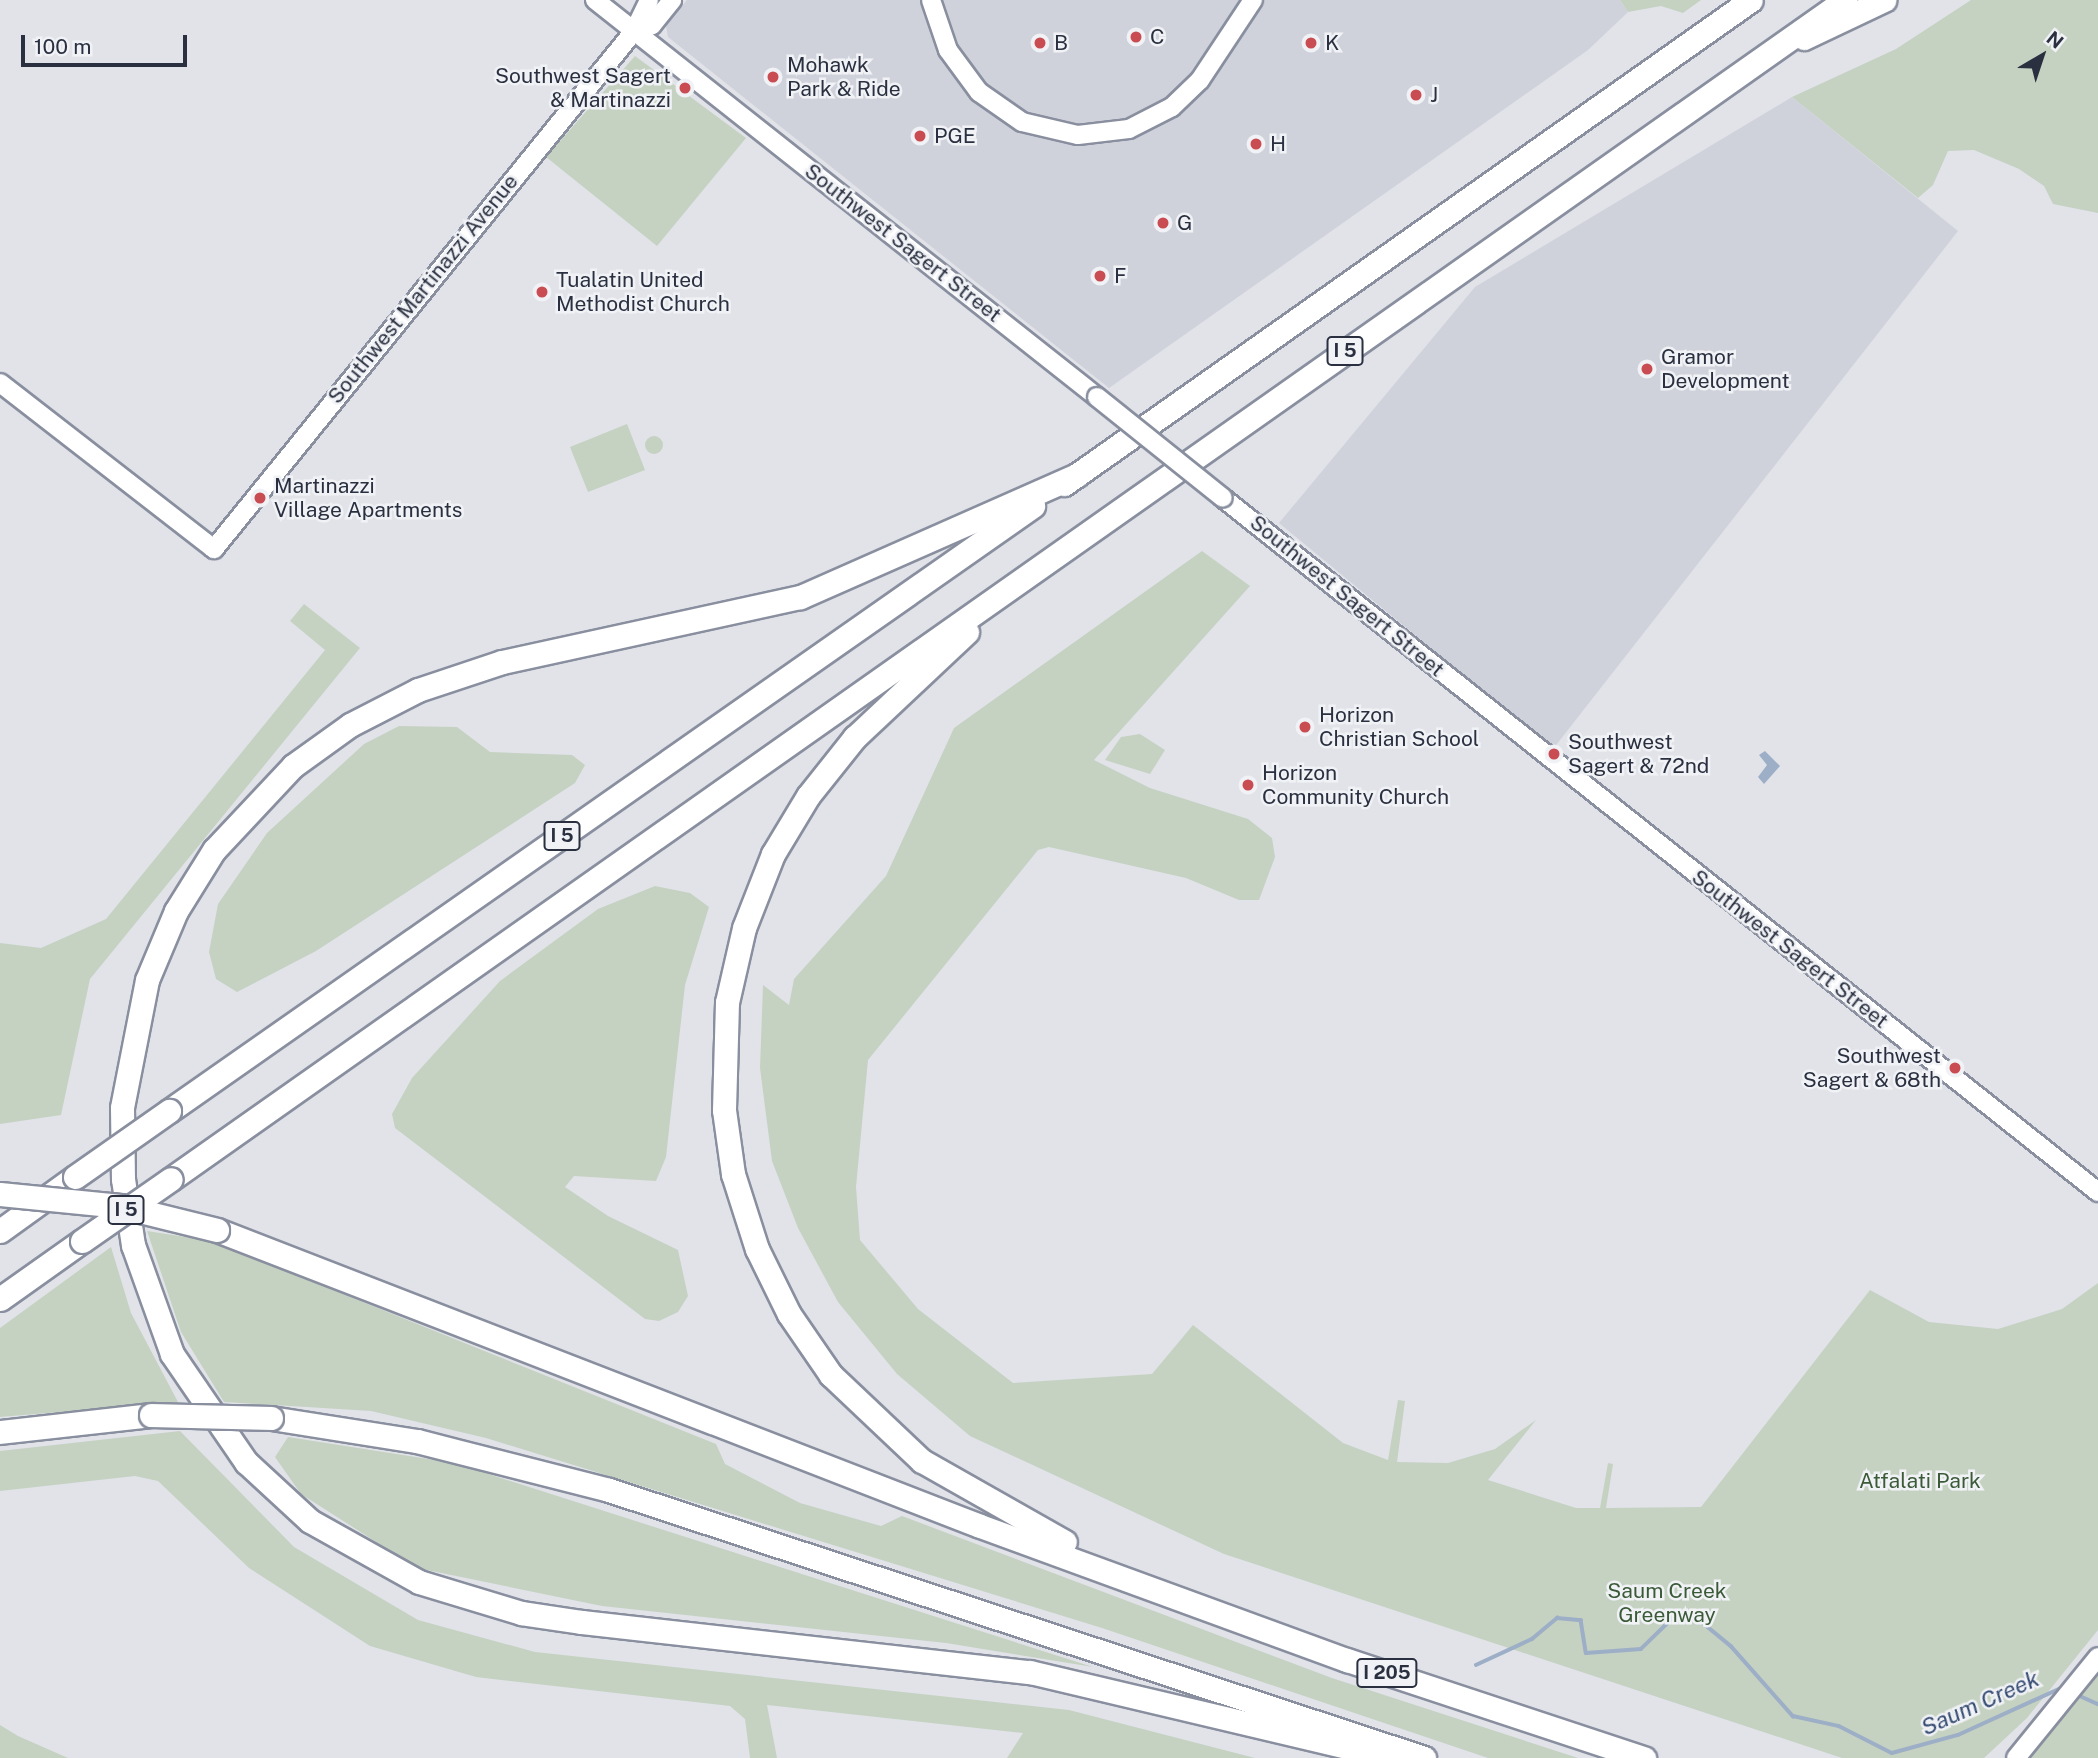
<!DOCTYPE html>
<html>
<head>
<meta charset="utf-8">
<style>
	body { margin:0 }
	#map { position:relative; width:2098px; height:1758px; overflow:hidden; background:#e1e3e9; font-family:"Public Sans",sans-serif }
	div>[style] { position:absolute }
	.built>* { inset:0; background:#cfd2db }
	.green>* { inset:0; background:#c5d2c2 }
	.round { border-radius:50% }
	.water>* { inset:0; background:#9daec7 }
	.stream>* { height:3.5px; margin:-1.75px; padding:0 1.75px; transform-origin:1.75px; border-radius:1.75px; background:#9daec7 }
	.roads { filter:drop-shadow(2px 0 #898f9f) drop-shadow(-2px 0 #898f9f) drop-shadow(0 2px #898f9f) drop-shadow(0 -2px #898f9f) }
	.secondary>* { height:18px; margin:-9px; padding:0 9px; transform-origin:9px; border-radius:9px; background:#fff }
	.highway>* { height:23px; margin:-11.5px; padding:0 11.5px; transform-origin:11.5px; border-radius:11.5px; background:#fff }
	.bridges { filter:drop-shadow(2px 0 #898f9f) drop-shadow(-2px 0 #898f9f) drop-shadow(0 2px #898f9f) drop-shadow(0 -2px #898f9f) }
	.secondary-bridge>* { height:18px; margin:-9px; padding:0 9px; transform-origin:9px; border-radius:9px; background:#fff }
	.highway-bridge>* { height:23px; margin:-11.5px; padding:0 11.5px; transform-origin:11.5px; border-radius:11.5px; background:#fff }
	.dots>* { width:19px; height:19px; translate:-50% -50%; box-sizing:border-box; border:4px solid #f0f2f6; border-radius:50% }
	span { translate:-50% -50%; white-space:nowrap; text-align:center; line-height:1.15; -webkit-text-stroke:5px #f0f2f6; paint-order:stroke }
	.shield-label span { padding:2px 5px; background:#f0f2f6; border:2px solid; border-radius:5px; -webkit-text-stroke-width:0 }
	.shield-label { font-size:19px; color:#2a3040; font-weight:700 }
	.poi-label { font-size:21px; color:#2a3040 }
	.left { translate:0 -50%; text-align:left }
	.right { translate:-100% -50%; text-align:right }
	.street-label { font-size:21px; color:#2a3040 }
	.park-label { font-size:21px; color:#3b5b38 }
	.water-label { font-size:23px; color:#364b72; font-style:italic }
	.north { position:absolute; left:2007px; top:21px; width:70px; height:70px; -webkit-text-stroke:5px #f0f2f6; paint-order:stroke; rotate:39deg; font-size:19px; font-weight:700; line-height:28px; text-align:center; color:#2a3040 }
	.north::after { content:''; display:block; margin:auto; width:24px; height:32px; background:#2a3040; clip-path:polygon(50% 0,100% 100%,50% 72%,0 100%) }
	.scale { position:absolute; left:21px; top:35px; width:166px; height:32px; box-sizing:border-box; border:4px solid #2a3040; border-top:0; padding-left:9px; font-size:21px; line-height:24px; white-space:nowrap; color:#2a3040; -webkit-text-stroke:5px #f0f2f6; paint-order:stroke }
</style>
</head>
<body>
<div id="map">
	<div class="built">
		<i style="clip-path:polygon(687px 0,1620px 0,1628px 12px,1588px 50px,1109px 388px,668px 37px,666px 26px)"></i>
		<i style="clip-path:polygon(1792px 97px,1958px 231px,1553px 749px,1279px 523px,1475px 287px)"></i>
	</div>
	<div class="green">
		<i style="clip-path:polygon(1620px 0,1701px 0,1683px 13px,1661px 6px,1628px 12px)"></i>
		<i style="clip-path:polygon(1971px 0,2098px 0,2098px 213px,2053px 204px,2044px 186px,2019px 169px,1974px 150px,1948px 151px,1933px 185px,1918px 198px,1792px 97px,1896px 49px)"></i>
		<i style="clip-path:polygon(635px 56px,746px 138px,657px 246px,546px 157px)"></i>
		<i style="clip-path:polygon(627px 424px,645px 470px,588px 492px,570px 447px)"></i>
		<i class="round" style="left:645px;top:436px;width:18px;height:18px"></i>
		<i style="clip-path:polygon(1202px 551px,1250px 586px,1094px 760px,1150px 788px,1248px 819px,1272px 838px,1275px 857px,1259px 900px,1239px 900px,1186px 878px,1049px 847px,1038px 850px,868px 1060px,856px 1187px,860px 1240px,918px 1309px,1013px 1383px,1152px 1374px,1193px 1325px,1343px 1443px,1388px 1460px,1398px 1400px,1405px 1401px,1397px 1462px,1448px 1463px,1495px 1449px,1536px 1420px,1488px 1480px,1576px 1508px,1600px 1508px,1608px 1463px,1613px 1464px,1606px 1508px,1701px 1507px,1870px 1290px,1929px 1322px,1998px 1329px,2062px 1309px,2098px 1283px,2098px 1630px,2027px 1718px,1984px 1758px,1842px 1758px,1224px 1554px,970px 1436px,897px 1374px,838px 1302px,798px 1228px,772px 1161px,760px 1068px,763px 985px,789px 1005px,794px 979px,886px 876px,954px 728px)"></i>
		<i style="clip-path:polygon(304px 604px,360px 648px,90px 979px,61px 1115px,0 1124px,0 943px,41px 948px,106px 919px,325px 650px,290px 621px)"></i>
		<i style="clip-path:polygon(399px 726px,457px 727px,490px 752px,572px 755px,585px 765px,575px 783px,316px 951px,237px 992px,216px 979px,209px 952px,218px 904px,267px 833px,364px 744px)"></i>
		<i style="clip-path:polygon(1140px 734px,1165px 750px,1150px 774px,1105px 760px,1121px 737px)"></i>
		<i style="clip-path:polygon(655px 886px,690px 893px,709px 907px,685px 985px,666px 1157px,656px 1181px,574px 1176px,565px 1187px,608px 1216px,678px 1250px,688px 1296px,678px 1312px,659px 1321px,645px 1319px,395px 1128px,392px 1114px,412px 1078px,500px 981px,598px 909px)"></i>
		<i style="clip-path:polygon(147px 1231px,211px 1241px,716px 1444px,725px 1464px,800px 1503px,881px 1526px,902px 1516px,1332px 1678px,1578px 1758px,1488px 1758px,1102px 1628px,486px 1438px,371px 1411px,224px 1402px,181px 1332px)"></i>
		<i style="clip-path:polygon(111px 1247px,131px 1313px,178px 1402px,0 1417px,0 1328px)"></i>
		<i style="clip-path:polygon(180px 1431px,294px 1547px,418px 1620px,535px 1652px,1069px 1710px,1255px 1758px,1007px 1758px,1023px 1733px,767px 1705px,777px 1758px,750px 1758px,745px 1719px,730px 1706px,476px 1677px,370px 1646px,249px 1568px,158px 1481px,135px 1476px,0 1491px,0 1451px)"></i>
		<i style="clip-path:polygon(288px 1437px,454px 1463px,1093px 1667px,946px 1643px,602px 1606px,417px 1568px,301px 1494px,275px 1457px)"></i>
		<i style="clip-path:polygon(2098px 1670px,2098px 1758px,2029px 1758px)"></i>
		<i style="clip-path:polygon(0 1725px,18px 1736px,68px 1758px,0 1758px)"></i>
	</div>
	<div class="water">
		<i style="clip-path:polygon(1765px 751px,1780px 766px,1764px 784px,1758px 777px,1767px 765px,1759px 755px)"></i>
	</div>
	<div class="stream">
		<i style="left:1476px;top:1665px;width:62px;rotate:-24.9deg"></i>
		<i style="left:1532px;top:1639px;width:33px;rotate:-40deg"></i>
		<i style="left:1557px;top:1618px;width:24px;rotate:5deg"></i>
		<i style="left:1581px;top:1620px;width:33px;rotate:81deg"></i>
		<i style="left:1586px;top:1653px;width:55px;rotate:-4.2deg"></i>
		<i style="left:1641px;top:1649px;width:49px;rotate:-44.2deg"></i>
		<i style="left:1676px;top:1615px;width:15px;rotate:-8deg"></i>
		<i style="left:1691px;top:1613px;width:52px;rotate:39.5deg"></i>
		<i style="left:1731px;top:1646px;width:94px;rotate:48.5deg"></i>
		<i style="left:1793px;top:1716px;width:47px;rotate:12.3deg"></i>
		<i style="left:1839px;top:1726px;width:59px;rotate:27deg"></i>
		<i style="left:1892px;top:1753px;width:68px;rotate:-15.3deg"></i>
		<i style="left:1958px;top:1735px;width:111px;rotate:-24.5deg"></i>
		<i style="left:2080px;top:1696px;width:20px;rotate:24deg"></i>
	</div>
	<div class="roads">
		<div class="secondary">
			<i style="left:595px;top:0;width:640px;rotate:38.34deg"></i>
			<i style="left:931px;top:0;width:53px;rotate:71.2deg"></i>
			<i style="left:948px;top:50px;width:52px;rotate:53.6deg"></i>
			<i style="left:979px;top:92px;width:52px;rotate:34.9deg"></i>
			<i style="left:1022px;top:122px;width:57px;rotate:13.1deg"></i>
			<i style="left:1078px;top:135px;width:51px;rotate:-6.7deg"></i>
			<i style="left:1129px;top:129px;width:48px;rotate:-27.1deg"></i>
			<i style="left:1172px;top:107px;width:39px;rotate:-44deg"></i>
			<i style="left:1200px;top:80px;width:96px;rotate:-56.5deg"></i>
			<i style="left:634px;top:31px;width:19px;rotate:-18deg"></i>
			<i style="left:652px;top:25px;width:32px;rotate:-51deg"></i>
			<i style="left:0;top:383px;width:271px;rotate:37.8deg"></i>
			<i style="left:214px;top:549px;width:667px;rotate:-50.96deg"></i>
			<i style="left:634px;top:31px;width:34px;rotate:-64deg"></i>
			<i style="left:1223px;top:498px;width:1117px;rotate:38.42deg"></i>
			<i style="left:2016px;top:1758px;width:130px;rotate:-50.9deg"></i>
		</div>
		<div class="highway">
			<i style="left:1804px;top:38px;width:89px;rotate:-25.4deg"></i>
			<i style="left:1077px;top:475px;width:303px;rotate:156.2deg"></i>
			<i style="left:800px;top:597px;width:305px;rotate:167.7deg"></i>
			<i style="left:502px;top:662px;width:89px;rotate:161.6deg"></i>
			<i style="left:418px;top:690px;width:76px;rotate:152.8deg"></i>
			<i style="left:350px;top:725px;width:70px;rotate:144.3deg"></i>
			<i style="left:293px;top:766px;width:115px;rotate:133.2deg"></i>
			<i style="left:214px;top:850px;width:72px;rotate:121.9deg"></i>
			<i style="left:176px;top:911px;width:75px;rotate:112.8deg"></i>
			<i style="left:147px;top:980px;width:130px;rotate:101.1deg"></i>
			<i style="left:122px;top:1108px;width:71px;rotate:89.2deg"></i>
			<i style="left:123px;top:1179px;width:67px;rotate:81.4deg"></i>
			<i style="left:133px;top:1245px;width:116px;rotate:70.3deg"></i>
			<i style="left:172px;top:1354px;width:131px;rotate:55.6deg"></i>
			<i style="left:246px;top:1462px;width:87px;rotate:42.7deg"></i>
			<i style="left:310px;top:1521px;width:125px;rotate:29.2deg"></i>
			<i style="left:419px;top:1582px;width:107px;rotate:16.9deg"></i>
			<i style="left:521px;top:1613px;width:62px;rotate:8.4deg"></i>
			<i style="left:582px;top:1622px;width:451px;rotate:6.4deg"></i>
			<i style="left:1030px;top:1672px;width:374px;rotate:13.3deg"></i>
			<i style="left:1064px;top:484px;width:840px;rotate:-35.17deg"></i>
			<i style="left:967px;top:632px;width:154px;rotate:136.8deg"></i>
			<i style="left:855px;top:737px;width:75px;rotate:128.5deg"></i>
			<i style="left:808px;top:796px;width:68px;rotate:121.1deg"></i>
			<i style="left:773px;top:854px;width:79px;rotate:111.4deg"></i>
			<i style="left:744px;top:928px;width:76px;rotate:102.9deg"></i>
			<i style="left:727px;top:1002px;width:108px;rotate:91.6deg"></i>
			<i style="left:724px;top:1110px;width:65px;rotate:82deg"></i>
			<i style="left:733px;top:1174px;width:79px;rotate:72.3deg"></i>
			<i style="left:757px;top:1249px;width:72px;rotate:63.8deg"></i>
			<i style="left:789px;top:1314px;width:74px;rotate:55.5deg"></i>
			<i style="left:831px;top:1375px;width:125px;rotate:43.4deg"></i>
			<i style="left:922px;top:1461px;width:164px;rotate:29.5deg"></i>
			<i style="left:169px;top:1111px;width:1055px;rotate:-35deg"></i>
			<i style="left:171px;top:1179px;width:2048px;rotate:-35.16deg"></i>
			<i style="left:217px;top:1230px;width:818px;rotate:21.2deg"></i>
			<i style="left:980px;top:1526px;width:391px;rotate:20.1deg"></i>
			<i style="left:1347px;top:1660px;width:313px;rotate:18.3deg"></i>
			<i style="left:0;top:1231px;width:92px;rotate:-35.8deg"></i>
			<i style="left:0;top:1299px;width:100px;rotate:-35.3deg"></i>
			<i style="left:271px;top:1418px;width:148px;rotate:9deg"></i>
			<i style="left:417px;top:1441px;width:198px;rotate:14.3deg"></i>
			<i style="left:609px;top:1490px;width:858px;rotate:18.2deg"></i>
			<i style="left:0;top:1432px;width:152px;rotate:-6.4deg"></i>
		</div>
	</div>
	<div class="bridges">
		<div class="secondary-bridge">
			<i style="left:1097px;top:397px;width:161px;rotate:38.7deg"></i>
		</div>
		<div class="highway-bridge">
			<i style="left:75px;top:1177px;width:115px;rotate:-35.1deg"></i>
			<i style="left:0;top:1194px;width:121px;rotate:5.7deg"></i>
			<i style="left:120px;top:1206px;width:100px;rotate:13.9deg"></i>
			<i style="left:82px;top:1241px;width:108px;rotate:-34.9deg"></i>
			<i style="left:151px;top:1415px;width:120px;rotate:1.4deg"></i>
		</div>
	</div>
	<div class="dots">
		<i style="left:1136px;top:37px;background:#c84c52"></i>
		<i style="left:1040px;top:43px;background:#c84c52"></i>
		<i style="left:1311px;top:43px;background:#c84c52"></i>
		<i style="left:773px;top:77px;background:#c84c52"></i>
		<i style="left:685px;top:88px;background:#c84c52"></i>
		<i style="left:1416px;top:95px;background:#c84c52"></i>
		<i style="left:920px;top:136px;background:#c84c52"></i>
		<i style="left:1256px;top:144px;background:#c84c52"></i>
		<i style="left:1163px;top:223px;background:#c84c52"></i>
		<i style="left:1100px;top:276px;background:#c84c52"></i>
		<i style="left:542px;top:292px;background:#c84c52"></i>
		<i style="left:1647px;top:369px;background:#c84c52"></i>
		<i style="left:260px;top:498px;background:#c84c52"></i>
		<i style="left:1305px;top:727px;background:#c84c52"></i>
		<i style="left:1554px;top:754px;background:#c84c52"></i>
		<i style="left:1248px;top:785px;background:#c84c52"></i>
		<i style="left:1955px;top:1068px;background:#c84c52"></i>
	</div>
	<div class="shield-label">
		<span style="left:1345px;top:351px">I 5</span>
		<span style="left:562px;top:836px">I 5</span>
		<span style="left:126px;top:1210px">I 5</span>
		<span style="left:1387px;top:1673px">I 205</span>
	</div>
	<div class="poi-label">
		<span class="left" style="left:1150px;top:37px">C</span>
		<span class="left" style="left:1054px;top:43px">B</span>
		<span class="left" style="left:1325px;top:43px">K</span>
		<span class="left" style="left:787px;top:77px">Mohawk<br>Park &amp; Ride</span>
		<span class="right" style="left:671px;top:88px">Southwest Sagert<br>&amp; Martinazzi</span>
		<span class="left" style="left:1430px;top:95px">J</span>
		<span class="left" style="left:934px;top:136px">PGE</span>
		<span class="left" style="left:1270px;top:144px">H</span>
		<span class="left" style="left:1177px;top:223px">G</span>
		<span class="left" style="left:1114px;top:276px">F</span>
		<span class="left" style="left:556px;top:292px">Tualatin United<br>Methodist Church</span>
		<span class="left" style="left:1661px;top:369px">Gramor<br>Development</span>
		<span class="left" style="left:274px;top:498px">Martinazzi<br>Village Apartments</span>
		<span class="left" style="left:1319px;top:727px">Horizon<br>Christian School</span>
		<span class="left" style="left:1568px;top:754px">Southwest<br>Sagert &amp; 72nd</span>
		<span class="left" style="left:1262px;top:785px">Horizon<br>Community Church</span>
		<span class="right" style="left:1941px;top:1068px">Southwest<br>Sagert &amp; 68th</span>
	</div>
	<div class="street-label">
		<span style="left:903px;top:243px;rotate:38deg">Southwest Sagert Street</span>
		<span style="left:423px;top:289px;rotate:-51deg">Southwest Martinazzi Avenue</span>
		<span style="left:1347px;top:596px;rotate:39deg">Southwest Sagert Street</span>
		<span style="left:1790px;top:949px;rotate:38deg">Southwest Sagert Street</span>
	</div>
	<div class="park-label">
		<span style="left:1920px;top:1481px">Atfalati Park</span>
		<span style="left:1667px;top:1603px">Saum Creek<br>Greenway</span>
	</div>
	<div class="water-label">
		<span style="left:1980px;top:1703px;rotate:-24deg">Saum Creek</span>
	</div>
	<div class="north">N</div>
	<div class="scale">100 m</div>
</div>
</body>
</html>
